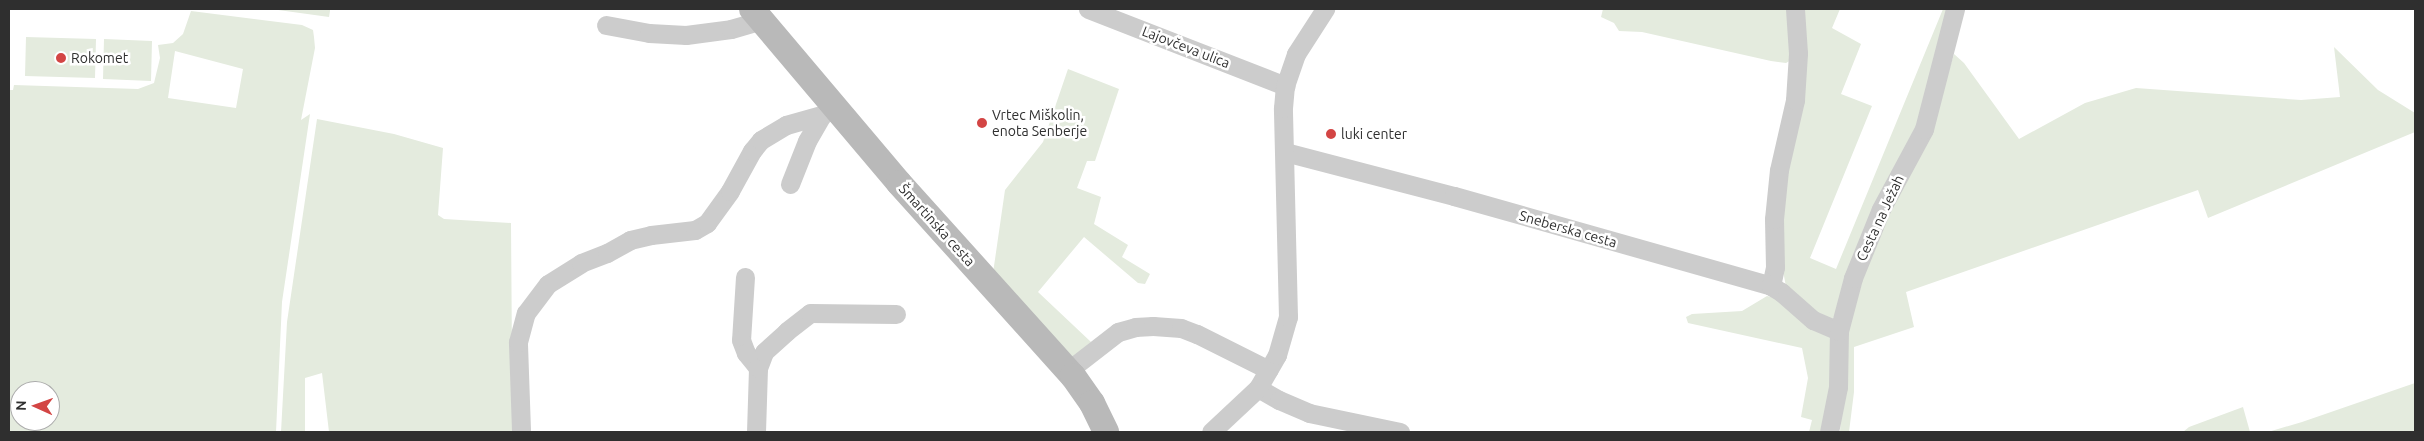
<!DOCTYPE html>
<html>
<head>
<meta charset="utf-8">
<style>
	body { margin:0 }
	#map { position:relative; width:2424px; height:441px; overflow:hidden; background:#fff; font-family:Ubuntu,sans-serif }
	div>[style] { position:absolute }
	.green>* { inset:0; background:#e4ebde }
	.street>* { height:19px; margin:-9.5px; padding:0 9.5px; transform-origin:9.5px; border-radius:9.5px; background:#ccc }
	.secondary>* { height:26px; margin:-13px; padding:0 13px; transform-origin:13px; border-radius:13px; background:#b9b9b9 }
	.dots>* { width:14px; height:14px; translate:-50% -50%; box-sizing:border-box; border:2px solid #fff; border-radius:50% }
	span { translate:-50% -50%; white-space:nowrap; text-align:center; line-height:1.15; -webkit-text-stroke:5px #fff; paint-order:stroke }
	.street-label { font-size:14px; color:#2f2f2f }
	.poi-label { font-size:14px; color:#2f2f2f }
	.left { translate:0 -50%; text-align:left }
	.frame { position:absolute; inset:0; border:10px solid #2f2f2f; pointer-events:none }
	.north { position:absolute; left:10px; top:381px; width:50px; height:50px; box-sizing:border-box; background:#fff; border:1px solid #acacac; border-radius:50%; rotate:272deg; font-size:14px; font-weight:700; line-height:20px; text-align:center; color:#2f2f2f }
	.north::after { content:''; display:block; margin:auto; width:18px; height:22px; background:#d34544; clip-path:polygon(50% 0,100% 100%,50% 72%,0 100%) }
</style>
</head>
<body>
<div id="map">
	<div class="green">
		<i style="clip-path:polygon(271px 9px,330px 9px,330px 11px,329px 17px)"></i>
		<i style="clip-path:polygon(1603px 9px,1792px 9px,1793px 59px,1786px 63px,1771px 61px,1642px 32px,1619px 31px,1614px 23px,1601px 17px)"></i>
		<i style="clip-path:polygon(1798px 9px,1840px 9px,1832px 28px,1861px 44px,1841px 94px,1872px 106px,1810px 258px,1836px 269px,1943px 9px,1955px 9px,1941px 68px,1833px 319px,1826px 319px,1787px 292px,1781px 260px,1779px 239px)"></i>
		<i style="clip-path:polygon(evenodd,191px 11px,302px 25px,313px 30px,314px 37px,315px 48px,301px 120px,310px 114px,282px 302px,276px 432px,9px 432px,9px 90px,13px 90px,14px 85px,138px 89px,154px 83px,160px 58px,158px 45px,173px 43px,183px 34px,191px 11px,175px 51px,243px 69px,236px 108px,168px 98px,175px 51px,191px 11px,20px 391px,50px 391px,50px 421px,20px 421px,20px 391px)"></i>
		<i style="clip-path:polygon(26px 37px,96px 39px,95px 78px,25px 76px)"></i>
		<i style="clip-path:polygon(104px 39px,152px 41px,151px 81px,103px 79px)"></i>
		<i style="clip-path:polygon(2334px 47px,2378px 90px,2415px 113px,2415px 132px,2208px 218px,2198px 190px,1906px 292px,1914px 327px,1854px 347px,1854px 392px,1849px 432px,1840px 432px,1845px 341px,1861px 266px,1931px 127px,1954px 54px,1964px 63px,2019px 139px,2085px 103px,2136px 88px,2301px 100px,2340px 97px)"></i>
		<i style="clip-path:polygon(1068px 69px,1119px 89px,1095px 161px,1087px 161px,1077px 188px,1101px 197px,1094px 224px,1128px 245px,1122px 257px,1150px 274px,1145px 284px,1138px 283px,1084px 237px,1038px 292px,1091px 342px,1073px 357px,993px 273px,1005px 190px,1043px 142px)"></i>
		<i style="clip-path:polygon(317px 119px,394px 134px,443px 148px,438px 215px,444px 219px,511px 223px,512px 358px,517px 432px,329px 432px,322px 373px,305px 378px,305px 432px,281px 432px,287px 322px)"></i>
		<i style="clip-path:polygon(1767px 296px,1779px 299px,1832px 338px,1830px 432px,1809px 432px,1812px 420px,1801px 417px,1808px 378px,1802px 348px,1688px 323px,1686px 317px,1692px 314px,1742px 311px)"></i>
		<i style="clip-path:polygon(2415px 383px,2415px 432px,2268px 432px,2302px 422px)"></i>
		<i style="clip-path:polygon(2243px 407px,2250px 432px,2183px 432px,2189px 427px)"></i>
	</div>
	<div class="street">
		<i style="left:1088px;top:9px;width:212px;rotate:21.3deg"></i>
		<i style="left:606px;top:25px;width:44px;rotate:10.5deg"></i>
		<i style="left:649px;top:33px;width:37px;rotate:3deg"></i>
		<i style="left:686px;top:35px;width:45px;rotate:-7.6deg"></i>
		<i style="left:731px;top:29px;width:32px;rotate:-16deg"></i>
		<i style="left:1285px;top:152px;width:175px;rotate:14.6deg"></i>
		<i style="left:1454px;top:196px;width:330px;rotate:15.8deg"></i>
		<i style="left:1771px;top:286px;width:12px;rotate:31deg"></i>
		<i style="left:1781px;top:292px;width:43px;rotate:41.2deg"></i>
		<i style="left:1813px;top:320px;width:28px;rotate:23deg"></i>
		<i style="left:790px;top:184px;width:46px;rotate:-68.4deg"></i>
		<i style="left:807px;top:141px;width:30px;rotate:-60deg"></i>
		<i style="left:822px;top:115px;width:6px;rotate:-31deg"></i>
		<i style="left:745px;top:277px;width:63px;rotate:93.6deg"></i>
		<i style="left:741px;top:340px;width:14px;rotate:69deg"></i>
		<i style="left:746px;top:353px;width:19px;rotate:51deg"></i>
		<i style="left:1771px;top:286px;width:19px;rotate:-78deg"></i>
		<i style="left:1775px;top:267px;width:48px;rotate:-91.2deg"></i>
		<i style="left:1774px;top:219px;width:49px;rotate:-84.2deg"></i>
		<i style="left:1779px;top:170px;width:72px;rotate:-77.1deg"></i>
		<i style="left:1795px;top:100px;width:47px;rotate:-86.3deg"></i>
		<i style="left:1798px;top:53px;width:44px;rotate:-93.9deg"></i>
		<i style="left:1069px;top:370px;width:62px;rotate:-37.8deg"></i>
		<i style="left:1118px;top:332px;width:18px;rotate:-16deg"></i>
		<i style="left:1135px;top:327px;width:18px;rotate:-3deg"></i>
		<i style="left:1153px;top:326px;width:28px;rotate:4deg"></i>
		<i style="left:1181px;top:328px;width:17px;rotate:21deg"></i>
		<i style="left:1197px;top:334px;width:80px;rotate:26.6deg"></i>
		<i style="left:1258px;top:388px;width:24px;rotate:30deg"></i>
		<i style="left:1279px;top:400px;width:33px;rotate:23deg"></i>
		<i style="left:1309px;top:413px;width:93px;rotate:11.8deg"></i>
		<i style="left:521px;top:430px;width:88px;rotate:-92deg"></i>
		<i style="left:518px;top:342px;width:30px;rotate:-75deg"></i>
		<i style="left:526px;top:313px;width:36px;rotate:-53deg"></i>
		<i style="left:548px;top:284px;width:39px;rotate:-32deg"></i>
		<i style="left:581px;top:263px;width:28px;rotate:-21deg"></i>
		<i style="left:607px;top:253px;width:26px;rotate:-29deg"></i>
		<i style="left:630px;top:240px;width:22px;rotate:-13deg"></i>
		<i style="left:651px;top:235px;width:44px;rotate:-6.5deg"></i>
		<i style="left:695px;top:230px;width:14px;rotate:-30deg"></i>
		<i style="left:707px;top:223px;width:39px;rotate:-54deg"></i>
		<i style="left:730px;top:191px;width:46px;rotate:-61.2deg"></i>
		<i style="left:752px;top:151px;width:14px;rotate:-51deg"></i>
		<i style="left:761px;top:140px;width:29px;rotate:-31deg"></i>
		<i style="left:786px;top:125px;width:37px;rotate:-16deg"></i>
		<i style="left:756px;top:432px;width:64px;rotate:-88.2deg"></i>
		<i style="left:758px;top:368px;width:17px;rotate:-69deg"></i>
		<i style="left:764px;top:352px;width:31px;rotate:-42deg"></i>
		<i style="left:787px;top:331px;width:29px;rotate:-38deg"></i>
		<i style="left:810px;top:313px;width:86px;rotate:0.7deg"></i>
		<i style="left:1211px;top:432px;width:64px;rotate:-43.1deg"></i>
		<i style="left:1258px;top:388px;width:38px;rotate:-60deg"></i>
		<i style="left:1277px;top:355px;width:40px;rotate:-74deg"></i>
		<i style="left:1288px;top:317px;width:209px;rotate:-91.4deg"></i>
		<i style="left:1283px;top:108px;width:22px;rotate:-85deg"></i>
		<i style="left:1285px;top:86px;width:34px;rotate:-71deg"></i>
		<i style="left:1296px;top:54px;width:54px;rotate:-57.2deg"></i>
		<i style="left:1829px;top:432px;width:46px;rotate:-78.7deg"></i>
		<i style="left:1838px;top:387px;width:56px;rotate:-89deg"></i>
		<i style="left:1839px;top:331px;width:55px;rotate:-75.2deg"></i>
		<i style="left:1853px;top:278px;width:74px;rotate:-67.9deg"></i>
		<i style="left:1881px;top:209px;width:91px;rotate:-61.7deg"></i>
		<i style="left:1924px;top:129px;width:124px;rotate:-75.5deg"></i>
	</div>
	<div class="secondary">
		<i style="left:752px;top:9px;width:228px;rotate:49.8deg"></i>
		<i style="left:899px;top:183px;width:260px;rotate:48deg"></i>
		<i style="left:1073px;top:376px;width:33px;rotate:55deg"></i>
		<i style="left:1092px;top:403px;width:32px;rotate:64deg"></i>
	</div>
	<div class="dots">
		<i style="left:61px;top:58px;background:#d34544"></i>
		<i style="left:982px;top:123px;background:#d34544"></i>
		<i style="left:1331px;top:134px;background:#d34544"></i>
	</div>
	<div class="street-label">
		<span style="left:1186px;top:47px;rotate:21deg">Lajovčeva ulica</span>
		<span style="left:1880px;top:218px;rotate:-65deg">Cesta na Ježah</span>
		<span style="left:937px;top:225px;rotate:48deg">Šmartinska cesta</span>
		<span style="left:1568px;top:229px;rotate:16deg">Sneberska cesta</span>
	</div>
	<div class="poi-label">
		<span class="left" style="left:71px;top:58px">Rokomet</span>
		<span class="left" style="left:992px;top:123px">Vrtec Miškolin,<br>enota Senberje</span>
		<span class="left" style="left:1341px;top:134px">luki center</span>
	</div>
	<div class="frame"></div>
	<div class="north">N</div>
</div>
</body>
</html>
